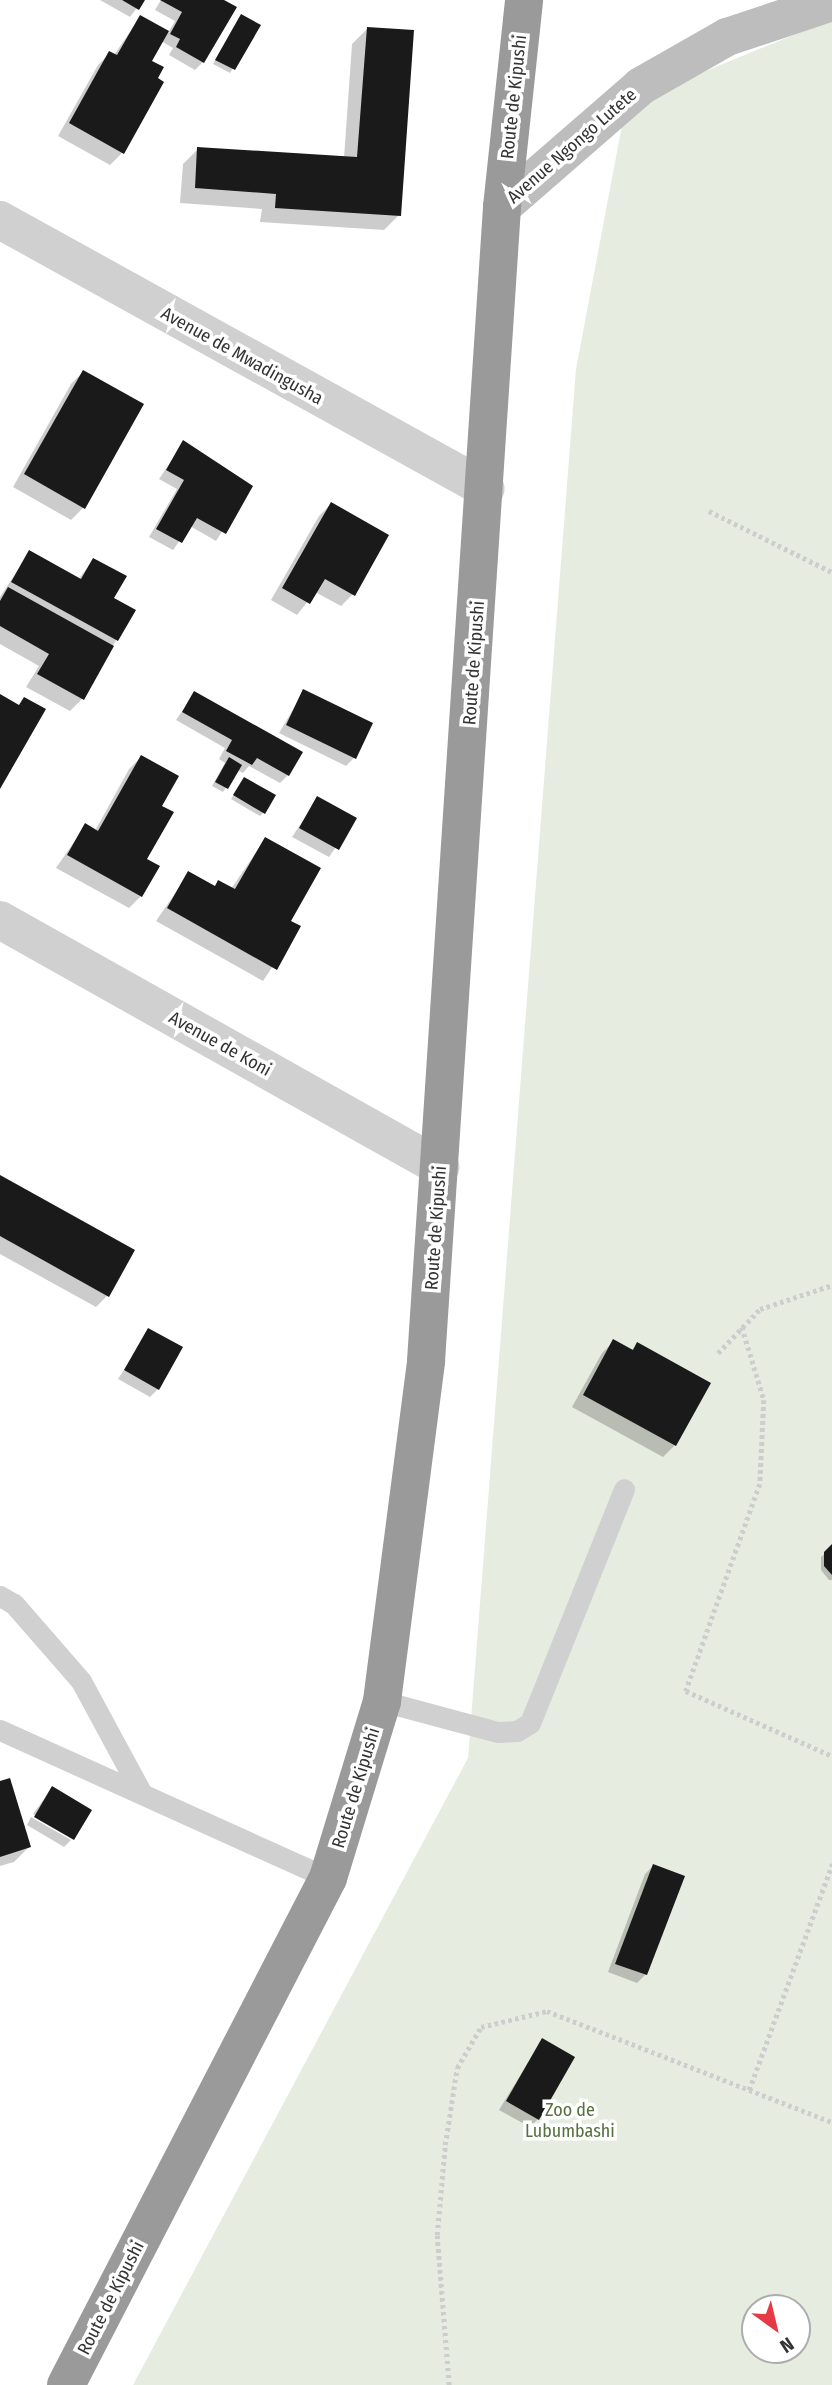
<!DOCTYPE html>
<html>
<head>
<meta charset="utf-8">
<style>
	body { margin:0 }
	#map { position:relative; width:832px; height:2385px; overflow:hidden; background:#fff; font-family:"Fira Sans Condensed",sans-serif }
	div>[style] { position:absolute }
	.green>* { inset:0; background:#e6ecdf }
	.shadow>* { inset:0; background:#0003 }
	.building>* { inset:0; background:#1a1a1a }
	.path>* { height:4.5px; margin-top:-2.25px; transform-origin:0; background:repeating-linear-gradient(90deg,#cdcdcd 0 3.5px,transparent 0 7px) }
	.lane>* { height:21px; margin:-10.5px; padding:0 10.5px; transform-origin:10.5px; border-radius:10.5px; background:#d0d0d0 }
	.street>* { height:38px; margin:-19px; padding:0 19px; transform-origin:19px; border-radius:19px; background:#d0d0d0 }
	.secondary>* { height:38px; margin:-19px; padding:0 19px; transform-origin:19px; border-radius:19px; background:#bdbdbd }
	.highway>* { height:38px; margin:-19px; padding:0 19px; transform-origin:19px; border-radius:19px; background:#9a9a9a }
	span { translate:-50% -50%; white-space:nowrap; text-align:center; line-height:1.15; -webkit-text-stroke:7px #fff; paint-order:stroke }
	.street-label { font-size:18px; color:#333 }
	.park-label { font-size:18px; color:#56703f }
	.north { position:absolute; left:741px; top:2294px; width:70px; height:70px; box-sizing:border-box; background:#fff; border:2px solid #adadad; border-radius:50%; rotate:146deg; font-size:19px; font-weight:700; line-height:28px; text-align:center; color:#333 }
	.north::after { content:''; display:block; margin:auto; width:24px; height:32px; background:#e63946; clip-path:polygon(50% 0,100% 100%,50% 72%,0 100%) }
</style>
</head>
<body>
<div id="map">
	<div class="green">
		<i style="clip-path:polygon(evenodd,832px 19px,832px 2385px,133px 2385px,468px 1758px,576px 369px,626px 104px,832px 19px,755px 2308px,797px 2308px,797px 2350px,755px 2350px,755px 2308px)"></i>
	</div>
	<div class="shadow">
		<i style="clip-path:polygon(100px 0,143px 0,130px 17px)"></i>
		<i style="clip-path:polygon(161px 0,220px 0,203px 62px,195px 70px,169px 55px,173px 48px,161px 41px,150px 61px,156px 79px,162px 82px,122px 153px,110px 165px,58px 136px,98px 65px,110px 53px,114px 55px,140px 17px,168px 33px,175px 21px,155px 10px)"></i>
		<i style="clip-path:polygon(241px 16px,258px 26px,230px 73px,213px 64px)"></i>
		<i style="clip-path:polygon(367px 29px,399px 215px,384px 230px,260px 222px,262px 209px,180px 203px,183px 164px,198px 149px,344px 158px,352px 44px)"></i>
		<i style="clip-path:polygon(83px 372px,83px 508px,71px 520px,13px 487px,71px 384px)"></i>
		<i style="clip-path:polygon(184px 442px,251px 486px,216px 541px,190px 526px,173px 550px,149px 537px,177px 489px,159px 479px)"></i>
		<i style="clip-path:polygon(331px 504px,353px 594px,341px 606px,315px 592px,297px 615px,271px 600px,319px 516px)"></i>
		<i style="clip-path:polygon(29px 553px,78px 580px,93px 560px,112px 599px,133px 611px,82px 699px,70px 711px,26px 687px,39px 666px,0 644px,0 597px)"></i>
		<i style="clip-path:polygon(304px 691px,354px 758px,346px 766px,279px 733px)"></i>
		<i style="clip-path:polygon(195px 693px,288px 775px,280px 783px,249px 766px,243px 773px,237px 770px,223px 792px,212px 786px,225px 763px,219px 759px,225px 748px,176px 720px)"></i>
		<i style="clip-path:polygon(141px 757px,160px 807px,145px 859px,141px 896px,129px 908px,56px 868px,85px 826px,95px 831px,129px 769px)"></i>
		<i style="clip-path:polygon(244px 779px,264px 812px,260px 816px,231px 799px)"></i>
		<i style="clip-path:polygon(318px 798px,355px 819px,329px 857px,292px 837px)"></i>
		<i style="clip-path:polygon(265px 839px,289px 922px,299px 927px,263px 981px,156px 921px,189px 873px,214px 887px,219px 882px,231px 889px)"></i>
		<i style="clip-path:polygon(0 1177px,108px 1295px,96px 1307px,0 1254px)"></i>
		<i style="clip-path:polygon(149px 1331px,158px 1389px,150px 1397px,118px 1379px)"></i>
		<i style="clip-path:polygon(614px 1341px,631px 1351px,637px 1344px,675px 1445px,663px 1457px,572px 1407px,602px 1353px)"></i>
		<i style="clip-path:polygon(832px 1547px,832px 1580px,829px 1580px,821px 1570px,821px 1557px)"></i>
		<i style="clip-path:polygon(0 1783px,29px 1847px,14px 1862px,0 1866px)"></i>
		<i style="clip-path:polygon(52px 1788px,73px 1837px,33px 1814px)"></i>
		<i style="clip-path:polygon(31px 1817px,71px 1840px,64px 1847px,27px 1825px)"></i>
		<i style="clip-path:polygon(653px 1866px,646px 1974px,637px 1983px,608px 1972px,645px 1874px)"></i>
		<i style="clip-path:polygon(542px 2040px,538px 2119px,530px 2127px,499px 2110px)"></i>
	</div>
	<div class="building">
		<i style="clip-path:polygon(122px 0,145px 0,139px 10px)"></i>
		<i style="clip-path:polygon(160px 0,224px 0,237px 7px,204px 63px,176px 47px,180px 39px,170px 34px,182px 12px)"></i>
		<i style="clip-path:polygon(241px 14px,261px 25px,235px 70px,215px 60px)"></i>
		<i style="clip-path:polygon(140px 15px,169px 31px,152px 61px,164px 67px,158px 78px,164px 82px,124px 154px,69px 123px,109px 51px,117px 55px)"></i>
		<i style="clip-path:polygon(367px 27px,414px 30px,401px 216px,275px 208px,276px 194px,195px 188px,197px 147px,357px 157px)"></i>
		<i style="clip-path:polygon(83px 370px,144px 404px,85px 509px,24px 474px)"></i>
		<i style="clip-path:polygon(183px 440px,253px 486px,226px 534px,197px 518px,182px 543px,156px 529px,184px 480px,166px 470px)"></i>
		<i style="clip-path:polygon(331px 502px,389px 535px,355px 596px,325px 579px,310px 604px,282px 588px)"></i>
		<i style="clip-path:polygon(29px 550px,81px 579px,93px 558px,127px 576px,114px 598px,136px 610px,118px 641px,11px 582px)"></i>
		<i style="clip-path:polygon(8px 587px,114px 646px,84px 700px,37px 674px,49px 654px,0 626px,0 601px)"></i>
		<i style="clip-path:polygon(303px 689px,373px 723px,356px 759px,286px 725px)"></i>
		<i style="clip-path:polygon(194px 691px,303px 752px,289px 776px,257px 758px,252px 765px,226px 751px,232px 740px,182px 712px)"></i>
		<i style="clip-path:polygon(0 694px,19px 705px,24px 697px,46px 709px,0 789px)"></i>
		<i style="clip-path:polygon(141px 755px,179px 776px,162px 806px,174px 812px,147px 859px,160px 866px,142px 897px,67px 855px,85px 823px,98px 831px)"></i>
		<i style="clip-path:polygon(229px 757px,242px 765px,228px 789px,215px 782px)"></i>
		<i style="clip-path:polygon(244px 777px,276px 795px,265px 814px,233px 795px)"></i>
		<i style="clip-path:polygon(317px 796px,357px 818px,339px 850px,299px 828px)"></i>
		<i style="clip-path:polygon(265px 837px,321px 868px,291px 921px,301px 926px,277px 970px,167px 908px,188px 871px,215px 886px,218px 880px,235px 889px)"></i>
		<i style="clip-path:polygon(0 1175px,135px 1250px,109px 1297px,0 1236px)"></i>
		<i style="clip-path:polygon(148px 1328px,183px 1347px,159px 1390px,124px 1370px)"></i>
		<i style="clip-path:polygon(613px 1339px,633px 1350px,637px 1342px,711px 1383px,676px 1446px,583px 1395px)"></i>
		<i style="clip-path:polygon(832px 1544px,832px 1575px,824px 1566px,824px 1552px)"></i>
		<i style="clip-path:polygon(10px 1778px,31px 1847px,0 1857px,0 1781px)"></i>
		<i style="clip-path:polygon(52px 1786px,92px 1810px,74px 1840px,34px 1817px)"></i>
		<i style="clip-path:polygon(653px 1864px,685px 1876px,647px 1975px,615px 1964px)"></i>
		<i style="clip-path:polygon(542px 2038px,575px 2057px,539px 2120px,506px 2101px)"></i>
	</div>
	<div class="path">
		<i style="left:709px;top:511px;width:137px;rotate:26.4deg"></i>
		<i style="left:742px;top:1327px;width:76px;rotate:73.2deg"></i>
		<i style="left:764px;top:1400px;width:84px;rotate:92.7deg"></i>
		<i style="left:760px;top:1484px;width:220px;rotate:109.7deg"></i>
		<i style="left:686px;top:1691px;width:160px;rotate:24deg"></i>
		<i style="left:718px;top:1353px;width:61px;rotate:-46.3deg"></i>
		<i style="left:760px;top:1309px;width:76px;rotate:-18.4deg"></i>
		<i style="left:749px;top:2090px;width:241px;rotate:-69.8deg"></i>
		<i style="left:449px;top:2385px;width:150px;rotate:-94.6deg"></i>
		<i style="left:437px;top:2235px;width:90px;rotate:-84.9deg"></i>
		<i style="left:445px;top:2145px;width:78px;rotate:-81.1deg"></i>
		<i style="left:457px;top:2068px;width:48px;rotate:-59.7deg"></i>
		<i style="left:481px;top:2027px;width:68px;rotate:-13.6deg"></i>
		<i style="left:547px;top:2011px;width:306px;rotate:21.3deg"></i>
	</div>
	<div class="lane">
		<i style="left:0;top:1596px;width:16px;rotate:30deg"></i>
		<i style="left:14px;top:1604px;width:102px;rotate:49deg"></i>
		<i style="left:81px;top:1681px;width:126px;rotate:61.6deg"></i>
		<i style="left:382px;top:1701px;width:120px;rotate:15deg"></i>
		<i style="left:498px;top:1732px;width:19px;rotate:-3deg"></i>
		<i style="left:517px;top:1731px;width:15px;rotate:-32deg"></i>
		<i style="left:530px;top:1723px;width:252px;rotate:-68.1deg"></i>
		<i style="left:0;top:1730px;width:360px;rotate:24.3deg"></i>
	</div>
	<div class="street">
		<i style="left:0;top:220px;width:555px;rotate:28.96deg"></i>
		<i style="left:0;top:920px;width:505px;rotate:29.31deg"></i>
	</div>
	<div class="secondary">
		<i style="left:502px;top:207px;width:184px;rotate:-41deg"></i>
		<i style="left:641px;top:86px;width:99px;rotate:-29.7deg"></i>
		<i style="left:727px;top:37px;width:111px;rotate:-18.4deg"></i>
	</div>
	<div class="highway">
		<i style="left:66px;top:2385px;width:571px;rotate:-62.67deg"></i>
		<i style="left:328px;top:1878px;width:185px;rotate:-73deg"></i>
		<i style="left:382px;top:1701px;width:343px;rotate:-82.6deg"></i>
		<i style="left:426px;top:1361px;width:1156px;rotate:-86.23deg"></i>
		<i style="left:502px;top:207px;width:208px;rotate:-83.9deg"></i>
	</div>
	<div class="street-label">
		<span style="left:514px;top:97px;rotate:-84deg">Route de Kipushi</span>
		<span style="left:572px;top:146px;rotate:-41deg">Avenue Ngongo Lutete</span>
		<span style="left:242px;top:356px;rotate:29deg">Avenue de Mwadingusha</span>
		<span style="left:474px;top:663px;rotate:-86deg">Route de Kipushi</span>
		<span style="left:220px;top:1044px;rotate:29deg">Avenue de Koni</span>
		<span style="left:436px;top:1228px;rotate:-86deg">Route de Kipushi</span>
		<span style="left:356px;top:1788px;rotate:-73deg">Route de Kipushi</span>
		<span style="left:111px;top:2298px;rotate:-63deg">Route de Kipushi</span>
	</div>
	<div class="park-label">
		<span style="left:570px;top:2121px">Zoo de<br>Lubumbashi</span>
	</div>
	<div class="north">N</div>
</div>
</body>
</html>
